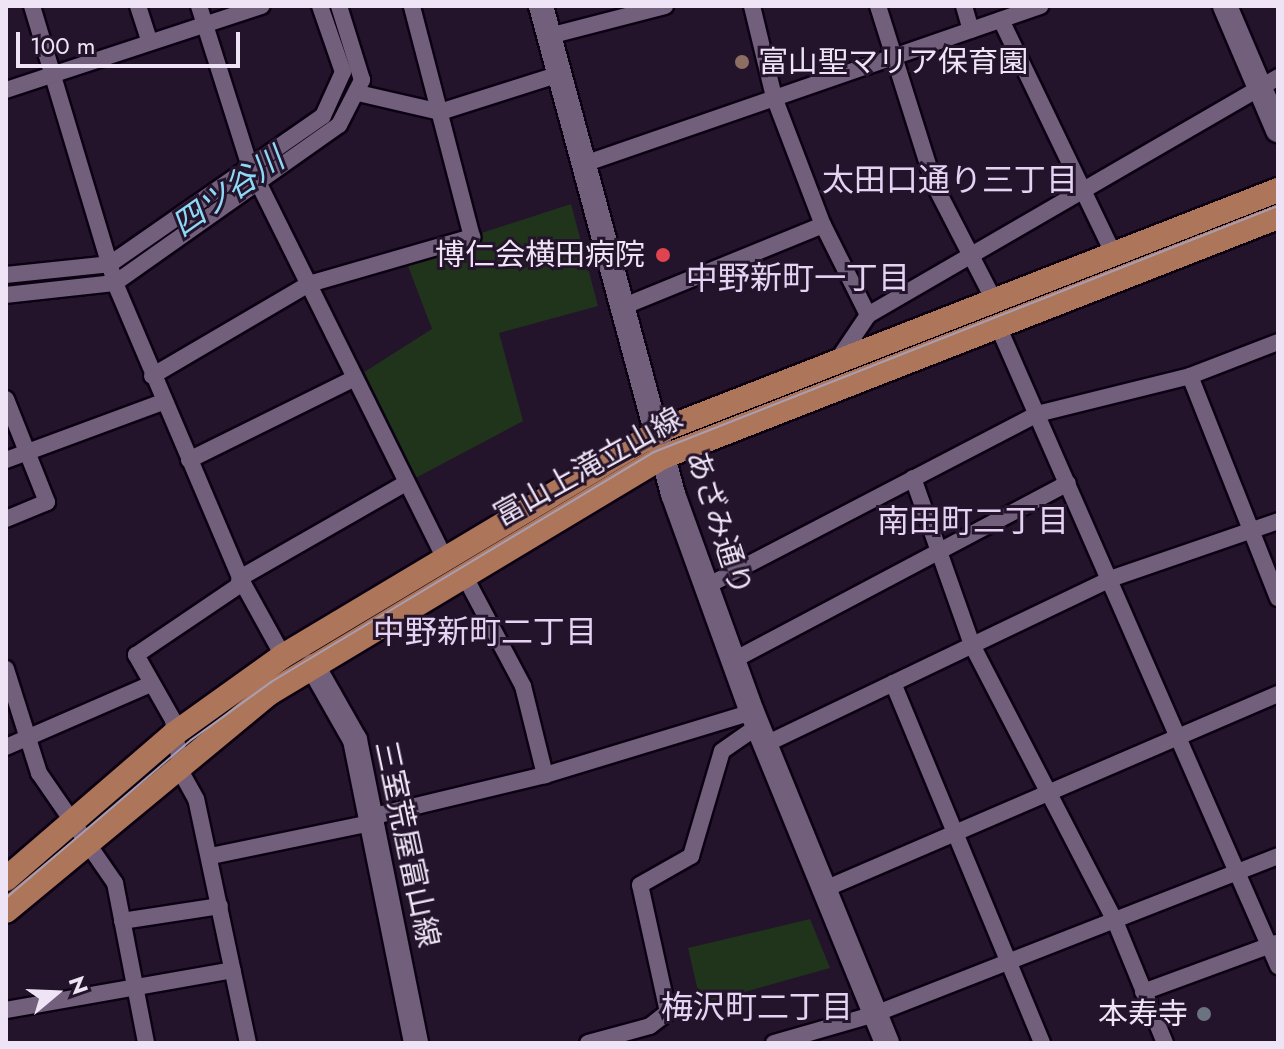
<!DOCTYPE html>
<html>
<head>
<meta charset="utf-8">
<style>
	body { margin:0 }
	#map { position:relative; width:1284px; height:1049px; overflow:hidden; background:#23142c; font-family:Jost,"Noto Sans JP",sans-serif }
	div>[style] { position:absolute }
	.green>* { inset:0; background:#20341b }
	.river>* { height:26px; margin:-13px; padding:0 13px; transform-origin:13px; border-radius:13px; background:#000910 }
	.roads { filter:drop-shadow(2px 0 #0c0113) drop-shadow(-2px 0 #0c0113) drop-shadow(0 2px #0c0113) drop-shadow(0 -2px #0c0113) }
	.street>* { height:16px; margin:-8px; padding:0 8px; transform-origin:8px; border-radius:8px; background:#715f7c }
	.secondary>* { height:24px; margin:-12px; padding:0 12px; transform-origin:12px; border-radius:12px; background:#715f7c }
	.primary>* { height:24px; margin:-12px; padding:0 12px; transform-origin:12px; border-radius:12px; background:#ad765b }
	.tram>* { height:2px; margin:-1px; padding:0 1px; transform-origin:1px; border-radius:1px; background:#a99eb1 }
	.dots>* { width:22px; height:22px; translate:-50% -50%; box-sizing:border-box; border:4px solid #23142c; border-radius:50% }
	span { translate:-50% -50%; white-space:nowrap; text-align:center; line-height:1.15; -webkit-text-stroke:6px #23142c; paint-order:stroke }
	.poi-label { font-size:30px; color:#eee4f5 }
	.left { translate:0 -50%; text-align:left }
	.right { translate:-100% -50%; text-align:right }
	.street-label { font-size:30px; color:#eee4f5 }
	.neighbourhood-label { font-size:32px; color:#e6d2f3 }
	.water-label { font-size:32px; color:#8ed9f6; font-style:italic }
	.frame { position:absolute; inset:0; border:8px solid #eee4f5; pointer-events:none }
	.north { position:absolute; left:16px; top:953px; width:80px; height:80px; -webkit-text-stroke:6px #23142c; paint-order:stroke; rotate:71deg; font-size:22px; font-weight:700; line-height:32px; text-align:center; color:#eee4f5 }
	.north::after { content:''; display:block; margin:auto; width:28px; height:36px; background:#eee4f5; clip-path:polygon(50% 0,100% 100%,50% 72%,0 100%) }
	.scale { position:absolute; left:16px; top:32px; width:224px; height:36px; box-sizing:border-box; border:4px solid #eee4f5; border-top:0; padding-left:10px; font-size:24px; line-height:28px; white-space:nowrap; color:#eee4f5; -webkit-text-stroke:6px #23142c; paint-order:stroke }
</style>
</head>
<body>
<div id="map">
	<div class="green">
		<i style="clip-path:polygon(571px 204px,598px 306px,499px 333px,523px 421px,406px 483px,355px 378px,432px 329px,405px 258px)"></i>
		<i style="clip-path:polygon(810px 919px,830px 968px,701px 1004px,688px 948px)"></i>
	</div>
	<div class="river">
		<i style="left:294px;top:144px;width:45px;rotate:-32.3deg"></i>
		<i style="left:332px;top:120px;width:38px;rotate:-60deg"></i>
		<i style="left:351px;top:87px;width:84px;rotate:-104.5deg"></i>
		<i style="left:6px;top:285px;width:102px;rotate:-5.6deg"></i>
		<i style="left:108px;top:275px;width:97px;rotate:-35.3deg"></i>
	</div>
	<div class="roads">
		<div class="street">
			<i style="left:32px;top:6px;width:289px;rotate:73.3deg"></i>
			<i style="left:115px;top:283px;width:320px;rotate:67deg"></i>
			<i style="left:240px;top:578px;width:89px;rotate:61.1deg"></i>
			<i style="left:138px;top:6px;width:38px;rotate:72deg"></i>
			<i style="left:199px;top:6px;width:166px;rotate:72.4deg"></i>
			<i style="left:249px;top:164px;width:439px;rotate:63.6deg"></i>
			<i style="left:752px;top:6px;width:94px;rotate:76.4deg"></i>
			<i style="left:774px;top:97px;width:137px;rotate:69.1deg"></i>
			<i style="left:823px;top:225px;width:101px;rotate:63.4deg"></i>
			<i style="left:878px;top:6px;width:187px;rotate:72.5deg"></i>
			<i style="left:934px;top:184px;width:131px;rotate:62.7deg"></i>
			<i style="left:964px;top:6px;width:25px;rotate:74deg"></i>
			<i style="left:1001px;top:20px;width:261px;rotate:64.3deg"></i>
			<i style="left:549px;top:36px;width:120px;rotate:-14.5deg"></i>
			<i style="left:6px;top:90px;width:269px;rotate:-18.2deg"></i>
			<i style="left:358px;top:93px;width:84px;rotate:13deg"></i>
			<i style="left:440px;top:112px;width:126px;rotate:-17.6deg"></i>
			<i style="left:584px;top:164px;width:483px;rotate:-19.1deg"></i>
			<i style="left:6px;top:275px;width:105px;rotate:-6deg"></i>
			<i style="left:110px;top:264px;width:259px;rotate:-34.8deg"></i>
			<i style="left:323px;top:116px;width:48px;rotate:-65.6deg"></i>
			<i style="left:343px;top:72px;width:70px;rotate:-109.2deg"></i>
			<i style="left:6px;top:295px;width:110px;rotate:-6.3deg"></i>
			<i style="left:115px;top:283px;width:274px;rotate:-35.2deg"></i>
			<i style="left:339px;top:125px;width:51px;rotate:-62.9deg"></i>
			<i style="left:362px;top:80px;width:77px;rotate:-107.3deg"></i>
			<i style="left:622px;top:307px;width:217px;rotate:-22.2deg"></i>
			<i style="left:998px;top:326px;width:699px;rotate:66.37deg"></i>
			<i style="left:837px;top:361px;width:55px;rotate:-56deg"></i>
			<i style="left:868px;top:315px;width:474px;rotate:-30.1deg"></i>
			<i style="left:152px;top:376px;width:182px;rotate:-30.4deg"></i>
			<i style="left:309px;top:284px;width:170px;rotate:-16.1deg"></i>
			<i style="left:472px;top:237px;width:239px;rotate:-104.6deg"></i>
			<i style="left:1190px;top:376px;width:239px;rotate:68.4deg"></i>
			<i style="left:6px;top:399px;width:111px;rotate:68.3deg"></i>
			<i style="left:47px;top:502px;width:44px;rotate:157.5deg"></i>
			<i style="left:6px;top:460px;width:167px;rotate:-20.3deg"></i>
			<i style="left:189px;top:460px;width:185px;rotate:-26.3deg"></i>
			<i style="left:913px;top:478px;width:177px;rotate:70.5deg"></i>
			<i style="left:972px;top:645px;width:311px;rotate:62.6deg"></i>
			<i style="left:1115px;top:921px;width:132px;rotate:67.7deg"></i>
			<i style="left:464px;top:575px;width:126px;rotate:62deg"></i>
			<i style="left:523px;top:686px;width:92px;rotate:76.1deg"></i>
			<i style="left:705px;top:587px;width:374px;rotate:-27.5deg"></i>
			<i style="left:1037px;top:414px;width:158px;rotate:-13.9deg"></i>
			<i style="left:1190px;top:376px;width:94px;rotate:-21.1deg"></i>
			<i style="left:732px;top:661px;width:380px;rotate:-27.9deg"></i>
			<i style="left:6px;top:669px;width:109px;rotate:72.4deg"></i>
			<i style="left:39px;top:773px;width:134px;rotate:55.4deg"></i>
			<i style="left:115px;top:883px;width:163px;rotate:79deg"></i>
			<i style="left:893px;top:683px;width:390px;rotate:67.5deg"></i>
			<i style="left:766px;top:744px;width:382px;rotate:-25.6deg"></i>
			<i style="left:1110px;top:579px;width:178px;rotate:-19deg"></i>
			<i style="left:6px;top:747px;width:158px;rotate:-23.5deg"></i>
			<i style="left:370px;top:817px;width:180px;rotate:-13.5deg"></i>
			<i style="left:545px;top:775px;width:216px;rotate:-16.9deg"></i>
			<i style="left:211px;top:856px;width:163px;rotate:-11.7deg"></i>
			<i style="left:825px;top:889px;width:493px;rotate:-23.3deg"></i>
			<i style="left:122px;top:921px;width:99px;rotate:-8.7deg"></i>
			<i style="left:1143px;top:992px;width:142px;rotate:-20.2deg"></i>
			<i style="left:6px;top:1010px;width:230px;rotate:-10deg"></i>
			<i style="left:248px;top:1043px;width:249px;rotate:-102deg"></i>
			<i style="left:196px;top:799px;width:29px;rotate:-119deg"></i>
			<i style="left:182px;top:774px;width:55px;rotate:-99.5deg"></i>
			<i style="left:173px;top:720px;width:75px;rotate:-119.6deg"></i>
			<i style="left:136px;top:655px;width:123px;rotate:-34.1deg"></i>
			<i style="left:238px;top:586px;width:8px;rotate:-76deg"></i>
			<i style="left:240px;top:578px;width:191px;rotate:-29.8deg"></i>
			<i style="left:588px;top:1043px;width:64px;rotate:-15.3deg"></i>
			<i style="left:650px;top:1026px;width:23px;rotate:-38deg"></i>
			<i style="left:668px;top:1012px;width:130px;rotate:-102.4deg"></i>
			<i style="left:640px;top:885px;width:59px;rotate:-29.6deg"></i>
			<i style="left:691px;top:856px;width:109px;rotate:-73.6deg"></i>
			<i style="left:722px;top:751px;width:44px;rotate:-34.8deg"></i>
			<i style="left:774px;top:1043px;width:105px;rotate:-16deg"></i>
			<i style="left:875px;top:1014px;width:433px;rotate:-21.4deg"></i>
		</div>
		<div class="secondary">
			<i style="left:541px;top:6px;width:506px;rotate:74.86deg"></i>
			<i style="left:673px;top:494px;width:232px;rotate:70.1deg"></i>
			<i style="left:752px;top:712px;width:357px;rotate:67.8deg"></i>
			<i style="left:1225px;top:6px;width:135px;rotate:66.9deg"></i>
			<i style="left:313px;top:666px;width:85px;rotate:60.4deg"></i>
			<i style="left:355px;top:740px;width:309px;rotate:78.6deg"></i>
		</div>
		<div class="primary">
			<i style="left:6px;top:879px;width:222px;rotate:-40.8deg"></i>
			<i style="left:174px;top:734px;width:134px;rotate:-35.6deg"></i>
			<i style="left:283px;top:656px;width:436px;rotate:-30.9deg"></i>
			<i style="left:657px;top:432px;width:666px;rotate:-21.29deg"></i>
			<i style="left:6px;top:911px;width:340px;rotate:-39.6deg"></i>
			<i style="left:268px;top:694px;width:461px;rotate:-31deg"></i>
			<i style="left:663px;top:457px;width:660px;rotate:-21.32deg"></i>
		</div>
	</div>
	<div class="tram">
		<i style="left:6px;top:898px;width:243px;rotate:-40.5deg"></i>
		<i style="left:191px;top:740px;width:99px;rotate:-35.9deg"></i>
		<i style="left:271px;top:682px;width:447px;rotate:-31deg"></i>
		<i style="left:654px;top:452px;width:671px;rotate:-21.52deg"></i>
	</div>
	<div class="dots">
		<i style="left:742px;top:62px;background:#8d6e63"></i>
		<i style="left:663px;top:255px;background:#e0444e"></i>
		<i style="left:1204px;top:1014px;background:#6b7280"></i>
	</div>
	<div class="poi-label">
		<span class="left" style="left:758px;top:62px">富山聖マリア保育園</span>
		<span class="right" style="left:645px;top:255px">博仁会横田病院</span>
		<span class="right" style="left:1188px;top:1014px">本寿寺</span>
	</div>
	<div class="street-label">
		<span style="left:588px;top:467px;rotate:-29deg">富山上滝立山線</span>
		<span style="left:719px;top:523px;rotate:72deg">あざみ通り</span>
		<span style="left:407px;top:844px;rotate:78deg">三室荒屋富山線</span>
	</div>
	<div class="neighbourhood-label">
		<span style="left:950px;top:180px">太田口通り三丁目</span>
		<span style="left:798px;top:278px">中野新町一丁目</span>
		<span style="left:973px;top:521px">南田町二丁目</span>
		<span style="left:485px;top:632px">中野新町二丁目</span>
		<span style="left:757px;top:1007px">梅沢町二丁目</span>
	</div>
	<div class="water-label">
		<span style="left:228px;top:192px;rotate:-35deg">四ツ谷川</span>
	</div>
	<div class="frame"></div>
	<div class="north">N</div>
	<div class="scale">100 m</div>
</div>
</body>
</html>
